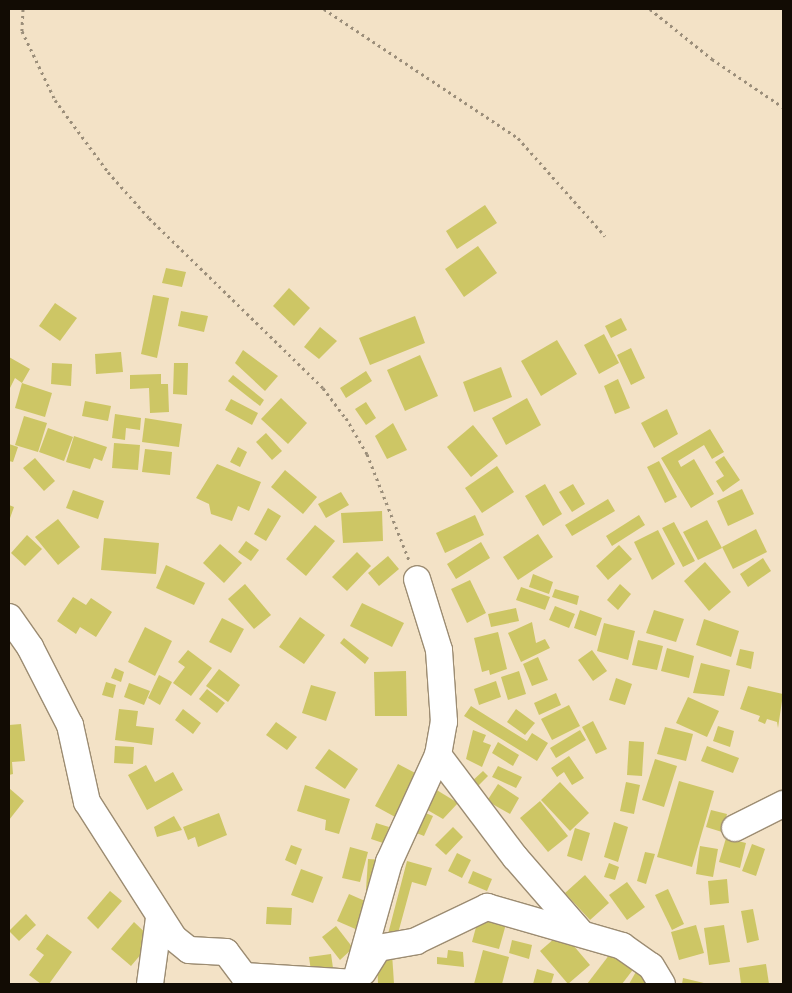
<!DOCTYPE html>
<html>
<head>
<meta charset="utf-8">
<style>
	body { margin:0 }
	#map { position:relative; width:792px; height:993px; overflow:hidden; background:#f3e2c6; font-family:Commissioner,sans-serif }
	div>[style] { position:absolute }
	.building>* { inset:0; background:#cdc665 }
	.path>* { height:3px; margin-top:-1.5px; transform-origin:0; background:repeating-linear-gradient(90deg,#9b8e7a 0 2.5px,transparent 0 6.5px) }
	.roads { filter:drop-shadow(1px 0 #9c8c72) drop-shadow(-1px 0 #9c8c72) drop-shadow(0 1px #9c8c72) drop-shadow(0 -1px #9c8c72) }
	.minor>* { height:26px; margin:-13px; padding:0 13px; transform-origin:13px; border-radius:13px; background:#fff }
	span { translate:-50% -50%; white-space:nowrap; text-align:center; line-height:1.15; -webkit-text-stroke:5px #fff; paint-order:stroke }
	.frame { position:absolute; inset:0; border:10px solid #120c04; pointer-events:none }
</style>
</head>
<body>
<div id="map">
	<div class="building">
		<i style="clip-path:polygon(485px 205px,497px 223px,457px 249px,446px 231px)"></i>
		<i style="clip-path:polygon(478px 246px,497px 273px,464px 297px,445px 269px)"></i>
		<i style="clip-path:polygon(166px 268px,186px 272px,182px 287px,162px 283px)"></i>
		<i style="clip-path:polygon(289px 288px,310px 308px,294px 326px,273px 306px)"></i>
		<i style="clip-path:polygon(153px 295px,169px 298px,157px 358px,141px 354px)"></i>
		<i style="clip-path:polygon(55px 303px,77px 318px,60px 341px,39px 326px)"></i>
		<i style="clip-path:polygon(181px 311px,208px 316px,204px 332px,178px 326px)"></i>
		<i style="clip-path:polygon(415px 316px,425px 343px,370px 365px,359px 338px)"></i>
		<i style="clip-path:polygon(621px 318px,627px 330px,611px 338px,605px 326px)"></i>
		<i style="clip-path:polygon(320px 327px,337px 341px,319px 359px,304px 347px)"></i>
		<i style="clip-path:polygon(604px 334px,619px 363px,599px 374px,584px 345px)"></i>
		<i style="clip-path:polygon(557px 340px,577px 374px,541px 396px,521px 361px)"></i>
		<i style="clip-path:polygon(631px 348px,645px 378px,631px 385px,617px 355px)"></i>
		<i style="clip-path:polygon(243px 350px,278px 376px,265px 391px,235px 363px)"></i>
		<i style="clip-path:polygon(121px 352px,123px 372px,96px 374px,95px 354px)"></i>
		<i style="clip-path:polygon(420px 355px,438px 396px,405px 411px,387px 370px)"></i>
		<i style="clip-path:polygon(9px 357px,30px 369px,22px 383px,15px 378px,9px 390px)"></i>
		<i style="clip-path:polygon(52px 363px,72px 364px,71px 386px,51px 384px)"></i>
		<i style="clip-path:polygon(174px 363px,188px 363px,187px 395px,173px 394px)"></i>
		<i style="clip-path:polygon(501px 367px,512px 397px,474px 412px,463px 382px)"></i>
		<i style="clip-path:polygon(366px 371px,372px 381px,346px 398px,340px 388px)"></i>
		<i style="clip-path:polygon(161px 374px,161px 384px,168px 384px,169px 412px,150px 413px,149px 388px,130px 389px,130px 375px)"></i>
		<i style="clip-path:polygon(233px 375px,264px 400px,260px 406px,228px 381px)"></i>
		<i style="clip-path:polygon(618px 379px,630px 408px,615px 414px,604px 386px)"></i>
		<i style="clip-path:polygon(22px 383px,52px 393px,45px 417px,15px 408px)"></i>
		<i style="clip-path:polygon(281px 398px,307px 423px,288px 444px,261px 419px)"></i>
		<i style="clip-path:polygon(527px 398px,541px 425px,506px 445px,492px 418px)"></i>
		<i style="clip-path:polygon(231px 399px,258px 413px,252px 425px,225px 410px)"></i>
		<i style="clip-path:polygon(85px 401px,111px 406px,108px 421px,82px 416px)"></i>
		<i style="clip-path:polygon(366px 402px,376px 418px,366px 425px,355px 409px)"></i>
		<i style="clip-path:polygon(667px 409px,678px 434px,654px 448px,641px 423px)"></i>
		<i style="clip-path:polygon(115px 414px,141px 418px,140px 430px,126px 428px,125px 440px,112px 438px)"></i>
		<i style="clip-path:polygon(24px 416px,47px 423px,38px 452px,15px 445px)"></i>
		<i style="clip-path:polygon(145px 418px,182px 424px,179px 447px,142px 442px)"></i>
		<i style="clip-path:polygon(393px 423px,407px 450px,387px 459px,375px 436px)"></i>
		<i style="clip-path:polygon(473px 425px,498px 456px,471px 477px,447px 447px)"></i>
		<i style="clip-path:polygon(48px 428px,73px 437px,64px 461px,39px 452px)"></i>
		<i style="clip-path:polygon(710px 429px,724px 452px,712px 459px,704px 445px,678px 461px,681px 467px,694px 459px,714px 494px,691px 508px,661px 458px)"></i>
		<i style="clip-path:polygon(266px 433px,282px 451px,272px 460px,256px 442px)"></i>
		<i style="clip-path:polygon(74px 436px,107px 447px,102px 461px,94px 458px,90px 469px,66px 462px)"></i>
		<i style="clip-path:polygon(114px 443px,140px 445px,138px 470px,112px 468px)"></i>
		<i style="clip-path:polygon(9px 444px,18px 447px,13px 462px,9px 461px)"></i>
		<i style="clip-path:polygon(238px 447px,247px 452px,240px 467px,230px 462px)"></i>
		<i style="clip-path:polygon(145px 449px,172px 452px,170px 475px,142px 472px)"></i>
		<i style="clip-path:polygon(724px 456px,740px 480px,723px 492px,716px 481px,724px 476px,715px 462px)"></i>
		<i style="clip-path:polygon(35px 458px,55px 481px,44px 491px,23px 468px)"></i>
		<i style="clip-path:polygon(659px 461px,677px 497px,665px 503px,647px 467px)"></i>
		<i style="clip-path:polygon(217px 464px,261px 482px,249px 511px,238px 506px,232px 521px,211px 514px,209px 504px,196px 498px)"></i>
		<i style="clip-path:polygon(497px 466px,514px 492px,482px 513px,465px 488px)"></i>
		<i style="clip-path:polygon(285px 470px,317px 497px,303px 514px,271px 487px)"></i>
		<i style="clip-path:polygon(545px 484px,562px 514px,543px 526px,525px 496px)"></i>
		<i style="clip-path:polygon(573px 484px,585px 504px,572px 512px,559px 492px)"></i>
		<i style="clip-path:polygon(742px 489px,754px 514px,728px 526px,717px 501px)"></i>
		<i style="clip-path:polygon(73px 490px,104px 501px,98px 519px,66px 508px)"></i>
		<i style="clip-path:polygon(341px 492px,349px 505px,326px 518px,318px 504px)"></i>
		<i style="clip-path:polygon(608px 499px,615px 511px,572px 536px,565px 525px)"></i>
		<i style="clip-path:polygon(9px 505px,14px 507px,9px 521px)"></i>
		<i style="clip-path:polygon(268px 508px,281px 516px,266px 541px,254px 534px)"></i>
		<i style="clip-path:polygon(382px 511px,383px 541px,343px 543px,341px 513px)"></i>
		<i style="clip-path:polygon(475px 515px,484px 535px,445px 553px,436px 533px)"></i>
		<i style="clip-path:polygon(639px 515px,645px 525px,612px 546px,606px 536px)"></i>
		<i style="clip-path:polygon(58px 519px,80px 547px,58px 565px,35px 537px)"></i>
		<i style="clip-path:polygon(707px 520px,722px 548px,698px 560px,683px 532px)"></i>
		<i style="clip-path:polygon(674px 522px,695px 561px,683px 567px,662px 528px)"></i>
		<i style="clip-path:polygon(315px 525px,335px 541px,306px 576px,286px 559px)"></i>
		<i style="clip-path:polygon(756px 529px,767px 552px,733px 569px,722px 547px)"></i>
		<i style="clip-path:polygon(658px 530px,675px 564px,652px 580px,634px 542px)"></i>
		<i style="clip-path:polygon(538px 534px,553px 557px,518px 580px,503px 557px)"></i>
		<i style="clip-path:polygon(27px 535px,42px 549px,25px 566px,11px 553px)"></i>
		<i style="clip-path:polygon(104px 538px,159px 543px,156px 574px,101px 570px)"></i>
		<i style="clip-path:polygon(246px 541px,259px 550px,251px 561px,238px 552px)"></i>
		<i style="clip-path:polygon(481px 542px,490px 558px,456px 579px,447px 564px)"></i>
		<i style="clip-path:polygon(220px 544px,242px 563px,224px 583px,203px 563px)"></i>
		<i style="clip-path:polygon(619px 545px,632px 559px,608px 580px,596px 566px)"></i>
		<i style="clip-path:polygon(357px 552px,371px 566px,347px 591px,332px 577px)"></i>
		<i style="clip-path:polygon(388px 556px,399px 569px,379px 586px,368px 573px)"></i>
		<i style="clip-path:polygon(763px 558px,771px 571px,748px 587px,740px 574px)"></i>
		<i style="clip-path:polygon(705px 562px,731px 592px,709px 611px,684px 581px)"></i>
		<i style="clip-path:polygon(166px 565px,205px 583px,194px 605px,156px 588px)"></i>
		<i style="clip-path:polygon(533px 574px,553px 582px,549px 594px,529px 587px)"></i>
		<i style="clip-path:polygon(470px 580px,486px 613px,467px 623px,451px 589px)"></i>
		<i style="clip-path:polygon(245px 584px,271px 615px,254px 629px,228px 599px)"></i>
		<i style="clip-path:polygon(620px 584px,631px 594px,618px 610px,607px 600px)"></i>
		<i style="clip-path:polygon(521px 587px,550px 597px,545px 610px,516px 600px)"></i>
		<i style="clip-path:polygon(555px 589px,579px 596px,577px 605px,552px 597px)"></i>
		<i style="clip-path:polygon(73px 597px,86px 605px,91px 598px,112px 612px,96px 637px,80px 627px,76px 634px,57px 621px)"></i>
		<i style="clip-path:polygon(362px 603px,404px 623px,392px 647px,350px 626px)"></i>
		<i style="clip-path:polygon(555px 606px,575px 614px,569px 628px,549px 620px)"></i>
		<i style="clip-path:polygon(516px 608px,519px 621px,491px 627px,488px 614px)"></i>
		<i style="clip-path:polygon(580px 610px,602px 618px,596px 636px,574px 628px)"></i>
		<i style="clip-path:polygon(654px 610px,684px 619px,676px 642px,646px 633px)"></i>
		<i style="clip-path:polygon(300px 617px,325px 635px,304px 664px,279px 647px)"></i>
		<i style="clip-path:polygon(222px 618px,244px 629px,231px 653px,209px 642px)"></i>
		<i style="clip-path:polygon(704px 619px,739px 631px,731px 657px,696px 645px)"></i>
		<i style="clip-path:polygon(532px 622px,536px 643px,545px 639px,550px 648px,521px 662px,508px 633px)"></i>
		<i style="clip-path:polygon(604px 623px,635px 631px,628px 660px,597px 651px)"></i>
		<i style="clip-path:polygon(145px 627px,172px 641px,155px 676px,128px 662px)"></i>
		<i style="clip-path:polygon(498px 632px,507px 669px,490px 675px,489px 670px,482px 672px,474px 638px)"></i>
		<i style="clip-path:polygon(344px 638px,369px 658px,365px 664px,340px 643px)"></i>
		<i style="clip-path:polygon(638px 640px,663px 646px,657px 670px,632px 665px)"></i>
		<i style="clip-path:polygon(667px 648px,694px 656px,689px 678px,661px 671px)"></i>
		<i style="clip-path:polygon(740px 649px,754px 652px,751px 669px,736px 665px)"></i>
		<i style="clip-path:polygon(188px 650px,212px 668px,191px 696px,173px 683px,185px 667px,178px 662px)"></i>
		<i style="clip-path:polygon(592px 650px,607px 671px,593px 681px,578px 660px)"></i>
		<i style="clip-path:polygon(538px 657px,548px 680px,532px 686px,523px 664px)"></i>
		<i style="clip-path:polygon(701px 663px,730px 670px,724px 696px,693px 693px)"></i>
		<i style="clip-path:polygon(115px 668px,124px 672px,121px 682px,111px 678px)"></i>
		<i style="clip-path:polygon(219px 669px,240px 685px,228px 702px,206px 686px)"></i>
		<i style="clip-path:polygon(406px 671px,407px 716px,375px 716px,374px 672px)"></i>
		<i style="clip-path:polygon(519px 671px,526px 694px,508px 700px,501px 677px)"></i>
		<i style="clip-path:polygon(159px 675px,172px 682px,160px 705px,148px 698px)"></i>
		<i style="clip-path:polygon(616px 678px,632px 684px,625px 705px,609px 700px)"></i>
		<i style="clip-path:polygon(496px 681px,501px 697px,479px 705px,474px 689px)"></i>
		<i style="clip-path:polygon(106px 682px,116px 685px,113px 698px,102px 695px)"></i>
		<i style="clip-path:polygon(129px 683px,150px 691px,144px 705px,124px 697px)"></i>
		<i style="clip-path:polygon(311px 685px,336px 692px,326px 721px,302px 713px)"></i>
		<i style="clip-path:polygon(748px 686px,783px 694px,778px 728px,777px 722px,767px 719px,765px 724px,758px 721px,760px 716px,740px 709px)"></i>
		<i style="clip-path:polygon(207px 689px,225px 703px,217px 713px,199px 699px)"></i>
		<i style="clip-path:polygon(556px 693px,561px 705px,539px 715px,534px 703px)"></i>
		<i style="clip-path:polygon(688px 697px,719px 711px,707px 737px,676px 723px)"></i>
		<i style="clip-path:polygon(569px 705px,580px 726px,552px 740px,541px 719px)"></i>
		<i style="clip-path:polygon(471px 706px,527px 741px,532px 733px,548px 743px,537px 761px,464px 716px)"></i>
		<i style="clip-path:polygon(119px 709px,138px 711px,136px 726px,154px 728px,152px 745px,115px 740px)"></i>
		<i style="clip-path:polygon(183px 709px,201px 723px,193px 734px,175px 720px)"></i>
		<i style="clip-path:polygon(516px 709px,535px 723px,525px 735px,507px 722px)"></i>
		<i style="clip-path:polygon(593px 721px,607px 749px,596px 754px,582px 727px)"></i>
		<i style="clip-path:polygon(276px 722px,297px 737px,287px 750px,266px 735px)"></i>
		<i style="clip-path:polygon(21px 724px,25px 761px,12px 762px,13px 774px,9px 775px,9px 725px)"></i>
		<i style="clip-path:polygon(718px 726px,734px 731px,730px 747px,713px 741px)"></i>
		<i style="clip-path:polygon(665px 727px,693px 734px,686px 761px,657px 754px)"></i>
		<i style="clip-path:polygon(473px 730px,486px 735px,483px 742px,491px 745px,482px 767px,466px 759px)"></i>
		<i style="clip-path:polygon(580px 730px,586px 740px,556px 758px,550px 748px)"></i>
		<i style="clip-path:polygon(629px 741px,644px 742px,642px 776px,627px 775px)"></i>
		<i style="clip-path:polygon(498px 742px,519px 755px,513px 766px,492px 753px)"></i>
		<i style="clip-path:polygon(115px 746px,134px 747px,133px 764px,114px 763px)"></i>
		<i style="clip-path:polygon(707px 746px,739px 758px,733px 773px,701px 761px)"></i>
		<i style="clip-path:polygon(329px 749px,358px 769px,345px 789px,315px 768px)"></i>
		<i style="clip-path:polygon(569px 756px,584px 778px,572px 785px,564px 772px,557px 777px,551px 768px)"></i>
		<i style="clip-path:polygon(655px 759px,677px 766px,664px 807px,642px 800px)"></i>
		<i style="clip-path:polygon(398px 764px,421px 776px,397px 818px,375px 806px)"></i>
		<i style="clip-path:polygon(146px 765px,155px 782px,173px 772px,183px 790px,147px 810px,128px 775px)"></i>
		<i style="clip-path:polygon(498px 766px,522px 777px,516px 788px,492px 777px)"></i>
		<i style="clip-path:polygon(483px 771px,488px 776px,476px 788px,470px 783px)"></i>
		<i style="clip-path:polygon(679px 781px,714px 791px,692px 867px,657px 857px)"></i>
		<i style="clip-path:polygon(560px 782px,589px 813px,570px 831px,541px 800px)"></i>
		<i style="clip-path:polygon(626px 782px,640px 785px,634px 814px,620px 811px)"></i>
		<i style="clip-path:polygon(498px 784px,519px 798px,510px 814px,487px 801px)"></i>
		<i style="clip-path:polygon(305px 785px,350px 799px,339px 834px,325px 830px,326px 820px,297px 811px)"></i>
		<i style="clip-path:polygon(9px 788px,24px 801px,9px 820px)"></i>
		<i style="clip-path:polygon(435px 789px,458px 803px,443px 819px,424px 808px)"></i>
		<i style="clip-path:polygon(540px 801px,568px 836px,548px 852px,520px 818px)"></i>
		<i style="clip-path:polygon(711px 810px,727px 814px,722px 832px,706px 827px)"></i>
		<i style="clip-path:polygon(423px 812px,433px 816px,424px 836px,414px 832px)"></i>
		<i style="clip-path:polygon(219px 813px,227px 835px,198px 847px,195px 837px,188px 840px,183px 827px)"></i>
		<i style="clip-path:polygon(174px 816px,182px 830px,157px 837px,154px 827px)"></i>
		<i style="clip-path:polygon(614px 822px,628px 827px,618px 862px,604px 857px)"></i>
		<i style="clip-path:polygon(376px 823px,389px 827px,383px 843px,371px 839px)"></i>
		<i style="clip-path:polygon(453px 827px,463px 837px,446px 855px,435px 845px)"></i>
		<i style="clip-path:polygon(575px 828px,590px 833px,582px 861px,567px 856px)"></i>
		<i style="clip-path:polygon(726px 838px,746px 843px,740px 868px,719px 862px)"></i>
		<i style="clip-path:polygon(752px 844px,765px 849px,756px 876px,742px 871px)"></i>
		<i style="clip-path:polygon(291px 845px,302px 849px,296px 865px,285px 860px)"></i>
		<i style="clip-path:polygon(700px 846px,718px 849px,713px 877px,696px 874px)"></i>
		<i style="clip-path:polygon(350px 847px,368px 852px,360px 882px,342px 878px)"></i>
		<i style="clip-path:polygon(645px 852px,655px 854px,646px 884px,637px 881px)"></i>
		<i style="clip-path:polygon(457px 853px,471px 860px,462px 878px,448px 871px)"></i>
		<i style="clip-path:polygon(368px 859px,384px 860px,381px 891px,366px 890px)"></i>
		<i style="clip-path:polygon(407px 861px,432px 868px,426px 886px,412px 882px,397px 937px,388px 934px)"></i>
		<i style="clip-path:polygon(609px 863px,619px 867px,615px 880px,604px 877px)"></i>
		<i style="clip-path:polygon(301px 869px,323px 877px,313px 903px,291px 895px)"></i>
		<i style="clip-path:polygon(473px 871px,492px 879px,487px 891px,468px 883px)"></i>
		<i style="clip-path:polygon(585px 875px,609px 903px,590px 920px,565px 893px)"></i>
		<i style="clip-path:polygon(727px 879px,729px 903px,710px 905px,708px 881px)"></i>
		<i style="clip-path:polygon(627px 882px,645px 907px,627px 920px,609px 895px)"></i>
		<i style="clip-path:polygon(668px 889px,684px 924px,672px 930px,655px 895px)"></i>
		<i style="clip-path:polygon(110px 891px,122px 901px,98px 929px,87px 918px)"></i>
		<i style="clip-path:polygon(349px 894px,372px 904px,360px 931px,337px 921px)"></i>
		<i style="clip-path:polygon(267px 907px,292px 908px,291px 925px,266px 924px)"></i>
		<i style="clip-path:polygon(753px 909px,759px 940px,747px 943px,741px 911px)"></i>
		<i style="clip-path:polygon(26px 914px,36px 925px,19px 941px,9px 931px)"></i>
		<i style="clip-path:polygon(479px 916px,506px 924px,499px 949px,472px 942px)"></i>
		<i style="clip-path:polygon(134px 922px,153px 940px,131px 966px,111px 949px)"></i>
		<i style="clip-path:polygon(696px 925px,704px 953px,679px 960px,671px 932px)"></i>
		<i style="clip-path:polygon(724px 925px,730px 962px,709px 965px,704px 928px)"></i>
		<i style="clip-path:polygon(336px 926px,353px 948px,340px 960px,322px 937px)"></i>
		<i style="clip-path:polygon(562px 932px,590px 965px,568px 984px,540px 951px)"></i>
		<i style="clip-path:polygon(47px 934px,72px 952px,49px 984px,41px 984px,29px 975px,44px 955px,36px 949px)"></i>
		<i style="clip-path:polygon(512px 940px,532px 945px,529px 959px,509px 953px)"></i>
		<i style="clip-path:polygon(448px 950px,463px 952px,464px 967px,437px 964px,437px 957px,447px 958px)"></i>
		<i style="clip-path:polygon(483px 950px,509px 957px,502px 984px,474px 984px)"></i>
		<i style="clip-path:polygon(613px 950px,635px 967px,622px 984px,587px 984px)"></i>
		<i style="clip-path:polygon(392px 953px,394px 984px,378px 984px,377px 954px)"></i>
		<i style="clip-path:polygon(331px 954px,333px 968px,311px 971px,309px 957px)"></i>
		<i style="clip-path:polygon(766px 964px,769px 984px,741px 984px,739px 968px)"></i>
		<i style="clip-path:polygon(537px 969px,554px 974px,551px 984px,533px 984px)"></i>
		<i style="clip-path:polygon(637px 970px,649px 976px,644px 984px,629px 984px)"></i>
		<i style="clip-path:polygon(683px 978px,708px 984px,682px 984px)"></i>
	</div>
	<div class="path">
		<i style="left:23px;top:9px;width:22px;rotate:93deg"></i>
		<i style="left:22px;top:31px;width:76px;rotate:64.4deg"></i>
		<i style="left:55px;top:100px;width:89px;rotate:53.6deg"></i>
		<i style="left:108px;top:172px;width:62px;rotate:48.3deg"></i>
		<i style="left:149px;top:218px;width:243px;rotate:44.3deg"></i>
		<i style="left:323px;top:388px;width:38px;rotate:53deg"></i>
		<i style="left:346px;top:418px;width:42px;rotate:59.7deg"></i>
		<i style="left:367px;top:454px;width:114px;rotate:68.4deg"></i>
		<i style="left:324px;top:9px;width:233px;rotate:33.6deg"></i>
		<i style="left:518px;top:138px;width:131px;rotate:48.4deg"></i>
		<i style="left:650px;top:9px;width:80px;rotate:38.9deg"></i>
		<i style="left:712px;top:59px;width:86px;rotate:34.1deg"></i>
	</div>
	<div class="roads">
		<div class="minor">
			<i style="left:9px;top:617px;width:37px;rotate:55deg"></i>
			<i style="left:30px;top:647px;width:88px;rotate:62.9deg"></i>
			<i style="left:70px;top:725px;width:79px;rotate:77.6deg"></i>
			<i style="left:87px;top:802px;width:161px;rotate:57.4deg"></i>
			<i style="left:174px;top:938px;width:19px;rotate:39deg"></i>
			<i style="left:189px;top:950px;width:37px;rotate:3deg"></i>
			<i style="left:226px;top:952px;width:30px;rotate:53deg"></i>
			<i style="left:244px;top:976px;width:111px;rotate:3.6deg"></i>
			<i style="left:438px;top:755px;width:128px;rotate:53deg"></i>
			<i style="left:515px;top:857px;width:101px;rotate:49deg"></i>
			<i style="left:735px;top:828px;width:54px;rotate:-26.6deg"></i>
			<i style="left:363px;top:972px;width:28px;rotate:-58deg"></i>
			<i style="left:378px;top:948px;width:39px;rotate:-10deg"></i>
			<i style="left:416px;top:941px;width:79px;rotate:-25.6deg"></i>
			<i style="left:487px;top:907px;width:141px;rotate:16.1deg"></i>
			<i style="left:622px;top:946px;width:35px;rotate:35deg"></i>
			<i style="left:651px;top:966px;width:21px;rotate:59deg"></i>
			<i style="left:355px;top:983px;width:126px;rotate:-74.3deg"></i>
			<i style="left:389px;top:862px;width:118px;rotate:-65.4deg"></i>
			<i style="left:438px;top:755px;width:34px;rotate:-80deg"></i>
			<i style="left:444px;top:722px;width:72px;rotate:-94deg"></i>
			<i style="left:439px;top:650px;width:74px;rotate:-107.2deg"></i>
			<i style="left:150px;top:984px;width:67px;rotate:-82.2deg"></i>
		</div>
	</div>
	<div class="frame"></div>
</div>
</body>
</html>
